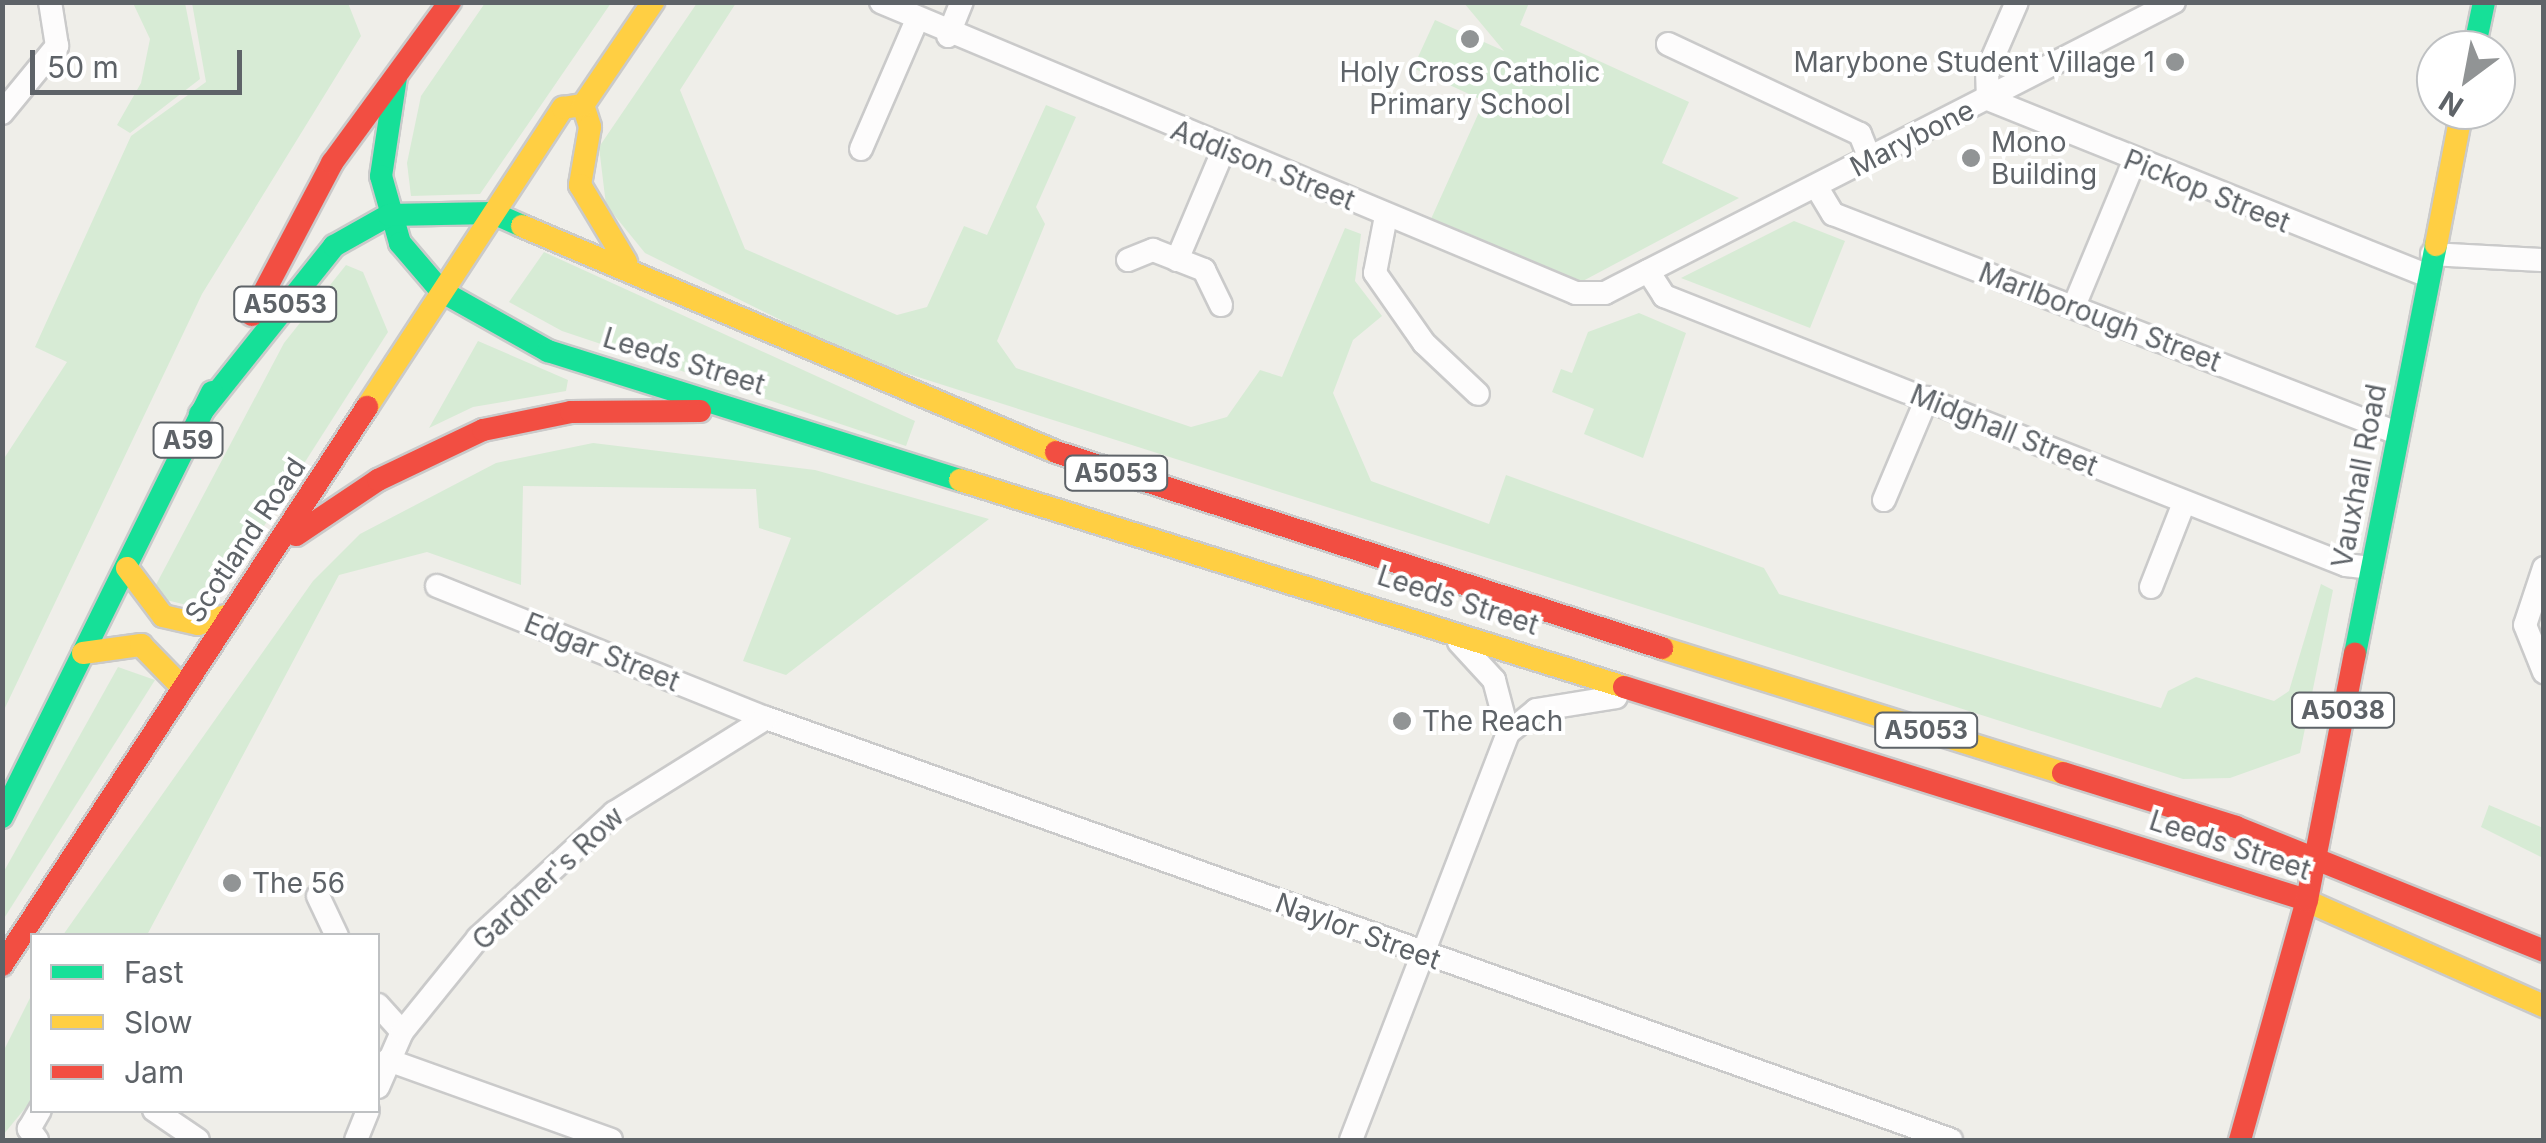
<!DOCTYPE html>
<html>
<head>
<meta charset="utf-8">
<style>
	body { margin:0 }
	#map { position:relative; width:2546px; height:1143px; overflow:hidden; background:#efeee9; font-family:Inter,sans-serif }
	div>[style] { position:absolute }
	.green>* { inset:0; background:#d7ebd5 }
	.roads { filter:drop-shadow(2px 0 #cacaca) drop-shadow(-2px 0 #cacaca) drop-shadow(0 2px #cacaca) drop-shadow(0 -2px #cacaca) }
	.street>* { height:22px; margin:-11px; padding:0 11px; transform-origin:11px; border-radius:11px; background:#fdfcfc }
	.fast>* { height:22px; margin:-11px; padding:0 11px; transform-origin:11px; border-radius:11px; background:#16e098 }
	.slow>* { height:22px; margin:-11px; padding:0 11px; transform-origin:11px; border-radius:11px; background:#ffcf43 }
	.jam>* { height:22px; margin:-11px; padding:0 11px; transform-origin:11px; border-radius:11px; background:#f24e42 }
	.dots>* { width:28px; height:28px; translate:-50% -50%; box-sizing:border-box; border:5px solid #fff; border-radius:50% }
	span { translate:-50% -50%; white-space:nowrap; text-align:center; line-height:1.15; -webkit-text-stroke:8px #fff; paint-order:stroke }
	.shield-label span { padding:2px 8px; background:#fff; border:2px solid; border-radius:8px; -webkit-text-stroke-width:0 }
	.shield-label { font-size:25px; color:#5e6368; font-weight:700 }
	.poi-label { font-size:28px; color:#5e6368 }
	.right { translate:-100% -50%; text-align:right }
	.left { translate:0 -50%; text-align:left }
	.street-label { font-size:28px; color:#5e6368 }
	.frame { position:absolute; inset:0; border:5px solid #5e6368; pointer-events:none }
	.legend { position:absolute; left:30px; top:933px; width:350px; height:180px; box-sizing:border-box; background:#fff; border:2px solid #bfc1c3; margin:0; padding:12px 18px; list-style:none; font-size:30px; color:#5e6368 }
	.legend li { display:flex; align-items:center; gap:20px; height:50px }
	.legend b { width:50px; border:2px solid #bfc1c3 }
	.north { position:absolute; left:2416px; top:30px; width:100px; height:100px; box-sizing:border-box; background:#fff; border:2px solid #bfc1c3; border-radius:50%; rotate:212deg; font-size:28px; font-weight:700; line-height:40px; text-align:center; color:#5e6368 }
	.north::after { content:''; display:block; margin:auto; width:35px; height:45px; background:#919495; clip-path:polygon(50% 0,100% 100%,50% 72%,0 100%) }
	.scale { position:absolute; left:30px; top:50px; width:212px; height:45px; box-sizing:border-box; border:5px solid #5e6368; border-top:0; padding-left:12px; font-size:30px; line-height:35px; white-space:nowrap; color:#5e6368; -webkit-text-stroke:8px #fff; paint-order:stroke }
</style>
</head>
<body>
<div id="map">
	<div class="green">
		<i style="clip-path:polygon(133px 3px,185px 3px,200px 79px,130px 133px,117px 125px,141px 83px,150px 39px)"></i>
		<i style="clip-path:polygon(192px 3px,348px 3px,361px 36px,202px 294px,3px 712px,3px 460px,67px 362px,35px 347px,131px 136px,206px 82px)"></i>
		<i style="clip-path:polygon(485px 3px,611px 3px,480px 194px,411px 196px,407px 163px,421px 96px)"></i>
		<i style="clip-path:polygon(697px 3px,736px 3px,680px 90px,745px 249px,897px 315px,927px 307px,964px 226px,987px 235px,1046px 105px,1076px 117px,1036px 207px,1045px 224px,997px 341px,1016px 368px,1191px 427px,1227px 417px,1260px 370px,1282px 377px,1345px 228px,1361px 234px,1355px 281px,1382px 316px,1353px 340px,1333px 393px,1371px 481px,1489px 524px,1506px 475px,1764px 568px,1779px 594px,2161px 708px,2168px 691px,2196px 677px,2274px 701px,2289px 691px,2321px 584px,2333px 590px,2300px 753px,2230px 778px,2183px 779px,858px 358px,645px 253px,606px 205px,599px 147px)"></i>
		<i style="clip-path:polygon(1464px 3px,1529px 3px,1520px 25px,1689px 102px,1662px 163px,1739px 198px,1581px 282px,1431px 219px,1484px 101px,1413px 68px,1435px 20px,1504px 51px)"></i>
		<i style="clip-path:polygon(1794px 221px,1845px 241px,1810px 328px,1681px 278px)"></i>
		<i style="clip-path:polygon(544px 252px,915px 421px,906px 446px,562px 331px,509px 302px)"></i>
		<i style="clip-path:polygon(346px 265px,363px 272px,388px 332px,220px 595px,203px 609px,150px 596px,284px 343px)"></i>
		<i style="clip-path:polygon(1639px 313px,1686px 333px,1643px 458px,1584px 434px,1594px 409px,1552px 392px,1561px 369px,1572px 373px,1588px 332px)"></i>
		<i style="clip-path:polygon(478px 341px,568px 380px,566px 391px,473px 407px,429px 428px)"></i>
		<i style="clip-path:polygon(593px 443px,815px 470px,989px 519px,786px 675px,743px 661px,791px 538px,759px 528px,756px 489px,523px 486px,521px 585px,427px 552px,339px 575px,147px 935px,63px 935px,313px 581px,360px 534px,496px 463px)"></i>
		<i style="clip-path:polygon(118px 667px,155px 680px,3px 920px,3px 873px)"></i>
		<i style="clip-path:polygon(2489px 805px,2543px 828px,2543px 858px,2481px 827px)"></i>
		<i style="clip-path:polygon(32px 994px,32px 1100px,3px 1135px,3px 1052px)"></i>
	</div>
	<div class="roads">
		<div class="street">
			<i style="left:881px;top:2px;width:753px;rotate:22.72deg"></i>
			<i style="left:1576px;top:293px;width:29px"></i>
			<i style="left:1605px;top:293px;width:639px;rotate:-27.09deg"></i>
			<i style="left:948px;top:36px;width:37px;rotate:-68deg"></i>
			<i style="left:1668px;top:44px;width:212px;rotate:25.1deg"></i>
			<i style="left:1860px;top:134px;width:27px;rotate:68deg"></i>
			<i style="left:1988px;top:99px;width:474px;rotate:21.9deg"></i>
			<i style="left:1988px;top:99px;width:28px;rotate:-92deg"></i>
			<i style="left:1987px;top:71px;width:75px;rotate:-66.5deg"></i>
			<i style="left:2px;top:113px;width:87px;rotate:-50.6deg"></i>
			<i style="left:57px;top:46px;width:45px;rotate:-99deg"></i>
			<i style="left:861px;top:149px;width:138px;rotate:-66.6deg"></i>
			<i style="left:1816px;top:186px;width:33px;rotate:59deg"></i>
			<i style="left:1833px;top:214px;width:605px;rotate:21.22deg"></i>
			<i style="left:1386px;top:216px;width:58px;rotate:100.9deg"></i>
			<i style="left:1375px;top:273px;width:85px;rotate:55deg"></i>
			<i style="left:1424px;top:343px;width:74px;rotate:43.4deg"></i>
			<i style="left:2432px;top:254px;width:112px;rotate:3.1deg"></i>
			<i style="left:1128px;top:260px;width:27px;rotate:-22deg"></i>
			<i style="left:1153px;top:250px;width:55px;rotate:21.4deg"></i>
			<i style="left:1204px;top:270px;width:39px;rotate:64deg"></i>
			<i style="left:1177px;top:260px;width:121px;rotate:-67.1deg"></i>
			<i style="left:1648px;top:271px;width:30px;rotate:57deg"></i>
			<i style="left:1664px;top:296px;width:733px;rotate:21.53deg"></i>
			<i style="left:2346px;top:565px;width:26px;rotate:7deg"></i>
			<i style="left:2074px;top:306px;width:156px;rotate:-67.4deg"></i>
			<i style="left:1884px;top:500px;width:111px;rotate:-67.1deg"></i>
			<i style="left:2544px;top:568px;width:60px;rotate:108.4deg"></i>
			<i style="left:2525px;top:625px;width:51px;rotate:68deg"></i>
			<i style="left:437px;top:586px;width:354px;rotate:21.9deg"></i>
			<i style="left:766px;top:718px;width:1258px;rotate:19.6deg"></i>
			<i style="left:2151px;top:587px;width:90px;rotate:-68.6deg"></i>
			<i style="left:1459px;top:642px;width:52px;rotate:47.4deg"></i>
			<i style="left:1494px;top:680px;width:55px;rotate:75.2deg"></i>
			<i style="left:318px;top:896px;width:44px;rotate:64.6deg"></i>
			<i style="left:378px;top:1005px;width:36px;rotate:48deg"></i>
			<i style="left:388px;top:1060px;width:237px;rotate:19.7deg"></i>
			<i style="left:378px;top:1087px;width:60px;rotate:-66.4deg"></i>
			<i style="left:402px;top:1032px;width:121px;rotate:-51deg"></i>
			<i style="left:478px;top:938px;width:185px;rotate:-42.6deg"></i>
			<i style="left:614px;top:813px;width:179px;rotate:-32deg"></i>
			<i style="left:154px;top:1110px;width:53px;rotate:34.3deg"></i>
			<i style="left:37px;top:1140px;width:14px;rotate:-126deg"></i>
			<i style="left:29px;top:1129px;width:22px;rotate:-60deg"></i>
			<i style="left:356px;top:1140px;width:32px;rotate:-68deg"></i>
			<i style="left:1351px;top:1140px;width:436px;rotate:-68.9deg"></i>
			<i style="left:1508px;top:733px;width:36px;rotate:-39deg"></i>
			<i style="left:1536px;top:710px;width:81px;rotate:-9.2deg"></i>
		</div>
		<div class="fast">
			<i style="left:2474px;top:50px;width:49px;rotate:-78.2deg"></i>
			<i style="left:396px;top:77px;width:100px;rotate:98.6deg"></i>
			<i style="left:381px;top:176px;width:70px;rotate:74.2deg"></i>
			<i style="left:400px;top:243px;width:63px;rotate:49.5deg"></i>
			<i style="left:441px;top:291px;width:123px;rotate:29.3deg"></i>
			<i style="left:548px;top:351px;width:432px;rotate:17.4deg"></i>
			<i style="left:200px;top:414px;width:215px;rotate:-51.4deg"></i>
			<i style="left:334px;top:246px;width:63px;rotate:-29.4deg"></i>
			<i style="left:389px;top:215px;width:104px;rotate:-1.1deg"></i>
			<i style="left:493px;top:213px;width:32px;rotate:24deg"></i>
			<i style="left:2355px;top:654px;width:417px;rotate:-78.8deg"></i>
			<i style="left:2px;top:817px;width:474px;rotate:-63.7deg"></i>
		</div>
		<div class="slow">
			<i style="left:583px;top:105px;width:23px;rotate:72deg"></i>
			<i style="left:590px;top:127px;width:59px;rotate:99.8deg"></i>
			<i style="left:580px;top:185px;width:90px;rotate:59.1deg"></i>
			<i style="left:522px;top:226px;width:580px;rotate:22.94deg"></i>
			<i style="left:2436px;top:245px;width:137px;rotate:-79.1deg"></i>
			<i style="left:367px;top:407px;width:358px;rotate:-56.8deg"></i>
			<i style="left:563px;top:108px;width:20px;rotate:-9deg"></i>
			<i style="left:583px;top:105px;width:125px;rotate:-55.8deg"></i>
			<i style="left:960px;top:480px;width:696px;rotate:17.31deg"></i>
			<i style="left:127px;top:568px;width:60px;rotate:53.1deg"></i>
			<i style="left:163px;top:616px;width:36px;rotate:13deg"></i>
			<i style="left:198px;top:624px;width:35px;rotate:-16deg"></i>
			<i style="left:1662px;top:648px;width:420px;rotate:17.3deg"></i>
			<i style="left:83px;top:653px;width:59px;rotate:-7.9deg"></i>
			<i style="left:141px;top:645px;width:59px;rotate:45.7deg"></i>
			<i style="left:2300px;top:898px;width:267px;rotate:23.9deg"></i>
		</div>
		<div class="jam">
			<i style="left:252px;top:315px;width:172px;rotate:-62.2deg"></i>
			<i style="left:332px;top:163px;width:200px;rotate:-53.8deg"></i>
			<i style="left:1056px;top:452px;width:637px;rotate:17.92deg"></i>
			<i style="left:296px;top:535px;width:99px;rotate:-33.9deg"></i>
			<i style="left:378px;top:480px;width:116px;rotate:-25.5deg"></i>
			<i style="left:483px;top:430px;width:90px;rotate:-11.6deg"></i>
			<i style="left:571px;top:412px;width:129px;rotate:-0.4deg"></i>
			<i style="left:1624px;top:687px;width:708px;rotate:17.33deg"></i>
			<i style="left:2063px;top:773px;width:181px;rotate:17.3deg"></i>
			<i style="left:2236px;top:827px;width:332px;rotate:21.9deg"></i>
			<i style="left:2px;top:965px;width:667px;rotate:-56.81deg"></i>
			<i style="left:2240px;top:1140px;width:249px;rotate:-74.4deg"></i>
			<i style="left:2307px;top:900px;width:251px;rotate:-79deg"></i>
		</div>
	</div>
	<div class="dots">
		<i style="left:1470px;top:39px;background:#919495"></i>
		<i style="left:2175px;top:62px;background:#919495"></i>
		<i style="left:1971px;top:158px;background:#919495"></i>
		<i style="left:1402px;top:721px;background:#919495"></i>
		<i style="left:232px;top:883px;background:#919495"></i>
	</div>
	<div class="shield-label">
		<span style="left:285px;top:304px">A5053</span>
		<span style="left:188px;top:440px">A59</span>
		<span style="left:1116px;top:473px">A5053</span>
		<span style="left:2343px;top:710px">A5038</span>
		<span style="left:1926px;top:730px">A5053</span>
	</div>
	<div class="poi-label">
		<span class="right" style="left:2155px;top:62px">Marybone Student Village 1</span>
		<span style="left:1470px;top:88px">Holy Cross Catholic<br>Primary School</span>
		<span class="left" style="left:1991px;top:158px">Mono<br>Building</span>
		<span class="left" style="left:1422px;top:721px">The Reach</span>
		<span class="left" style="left:252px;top:883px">The 56</span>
	</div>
	<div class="street-label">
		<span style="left:1912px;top:138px;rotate:-27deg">Marybone</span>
		<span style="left:1263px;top:165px;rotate:22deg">Addison Street</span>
		<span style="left:2207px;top:191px;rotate:22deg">Pickop Street</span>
		<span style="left:2100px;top:317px;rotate:21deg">Marlborough Street</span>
		<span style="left:684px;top:361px;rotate:17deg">Leeds Street</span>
		<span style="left:2004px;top:430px;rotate:22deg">Midghall Street</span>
		<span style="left:2359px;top:476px;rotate:-79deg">Vauxhall Road</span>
		<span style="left:245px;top:540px;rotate:-56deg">Scotland Road</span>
		<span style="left:1458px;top:600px;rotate:18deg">Leeds Street</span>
		<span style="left:602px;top:652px;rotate:22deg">Edgar Street</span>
		<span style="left:2230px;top:845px;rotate:18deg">Leeds Street</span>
		<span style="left:548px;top:878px;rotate:-43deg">Gardner's Row</span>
		<span style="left:1358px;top:931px;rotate:20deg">Naylor Street</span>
	</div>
	<div class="frame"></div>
	<ul class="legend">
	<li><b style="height:12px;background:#16e098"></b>Fast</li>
	<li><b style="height:12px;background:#ffcf43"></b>Slow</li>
	<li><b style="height:12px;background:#f24e42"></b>Jam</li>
	</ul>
	<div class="north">N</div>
	<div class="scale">50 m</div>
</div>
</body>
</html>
